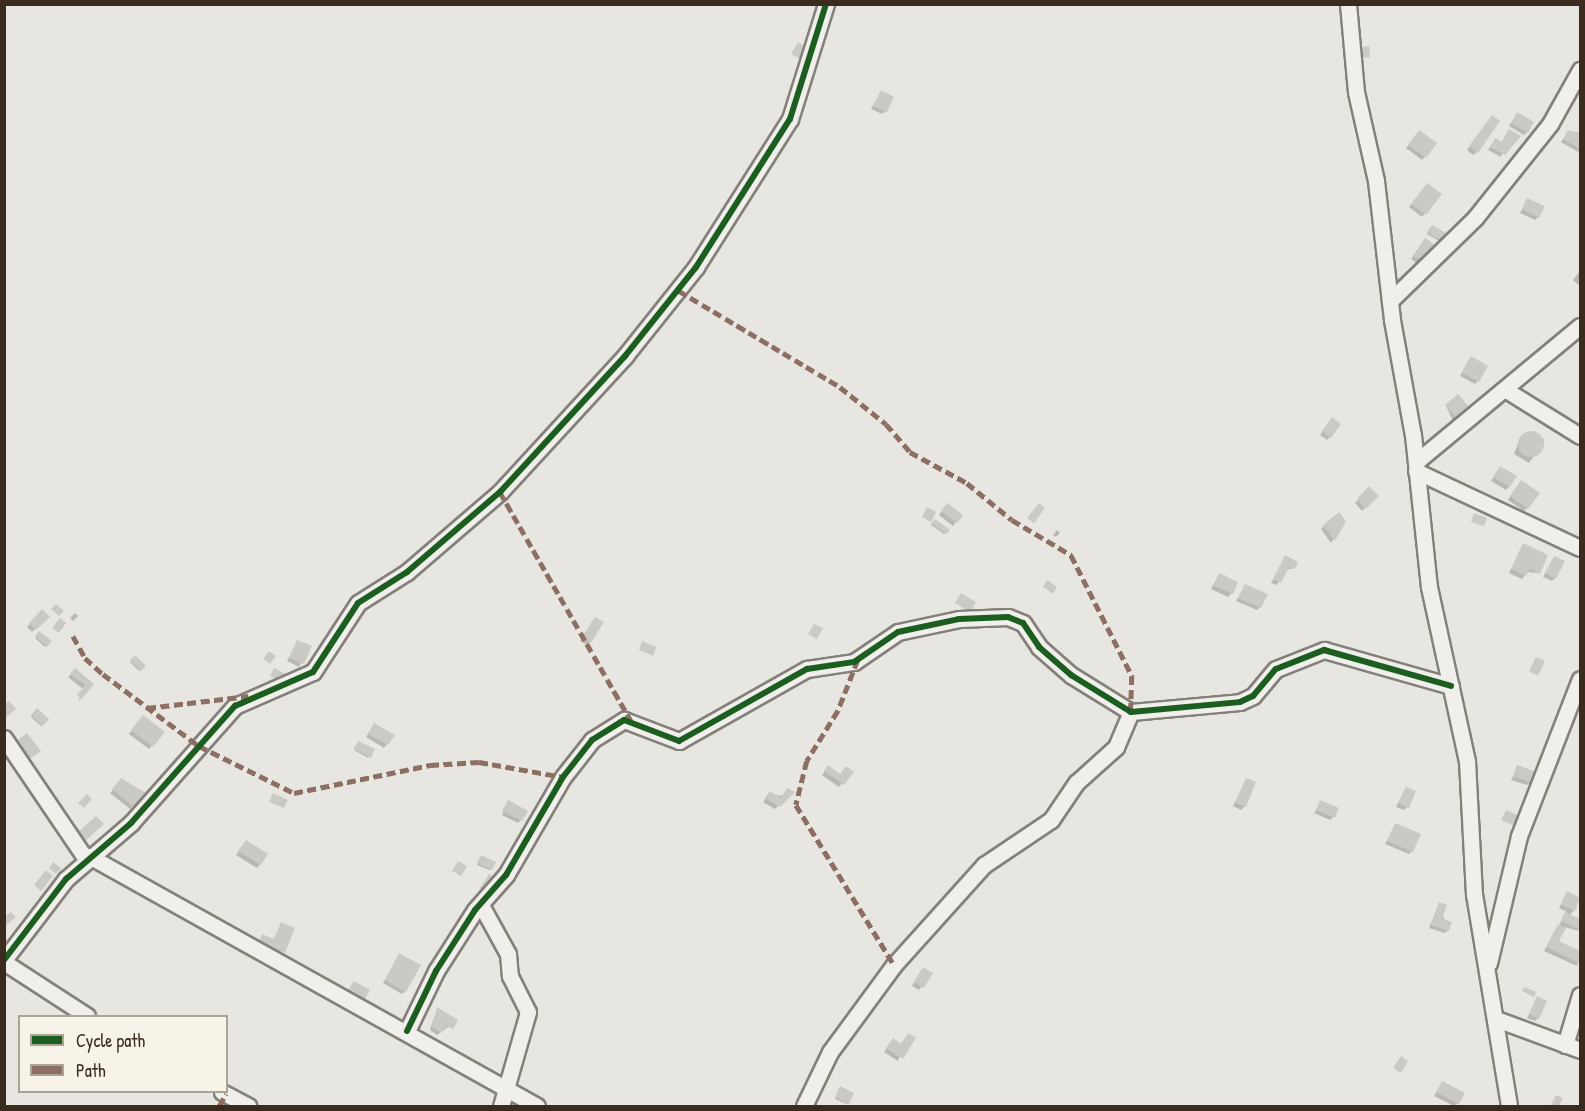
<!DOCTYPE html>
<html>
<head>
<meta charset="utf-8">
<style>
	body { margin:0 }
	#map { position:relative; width:1585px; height:1111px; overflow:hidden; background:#e8e6e0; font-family:"Patrick Hand",sans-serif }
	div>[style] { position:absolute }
	.shadow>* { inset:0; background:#0003 }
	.building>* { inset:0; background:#cbc9c4 }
	.round { border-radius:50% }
	.roads { filter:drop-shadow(2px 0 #84807a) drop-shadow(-2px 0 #84807a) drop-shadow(0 2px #84807a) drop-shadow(0 -2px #84807a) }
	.minor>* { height:15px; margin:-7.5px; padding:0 7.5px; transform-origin:7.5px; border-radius:7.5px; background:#f0efeb }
	.quiet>* { height:4.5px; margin-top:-2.25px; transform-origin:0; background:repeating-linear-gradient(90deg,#8d6e63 0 9px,transparent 0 13.5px) }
	.cycleway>* { height:6px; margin:-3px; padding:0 3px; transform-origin:3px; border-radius:3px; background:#1b5e20 }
	span { translate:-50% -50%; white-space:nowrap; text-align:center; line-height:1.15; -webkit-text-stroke:4.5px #f7f3e8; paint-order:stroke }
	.frame { position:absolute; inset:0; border:6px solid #3b2a1e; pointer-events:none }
	.legend { position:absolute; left:18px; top:1015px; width:210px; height:78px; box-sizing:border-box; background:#f7f3e8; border:2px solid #aca397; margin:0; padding:8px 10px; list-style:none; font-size:18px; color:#3b2a1e }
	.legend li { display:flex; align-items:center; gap:12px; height:30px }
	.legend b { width:30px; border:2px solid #aca397 }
</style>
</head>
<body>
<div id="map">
	<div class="shadow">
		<i style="clip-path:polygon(881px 92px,886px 111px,882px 114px,871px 109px)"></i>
		<i style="clip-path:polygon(1517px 114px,1527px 132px,1524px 135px,1509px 126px)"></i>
		<i style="clip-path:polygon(1489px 121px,1477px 152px,1473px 155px,1467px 150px)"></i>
		<i style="clip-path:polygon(1509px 131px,1501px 157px,1488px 150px,1495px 140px,1501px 143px)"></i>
		<i style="clip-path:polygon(1568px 132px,1578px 138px,1580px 133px,1580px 153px,1561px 142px)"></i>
		<i style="clip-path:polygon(1416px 135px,1435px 144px,1422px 160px,1406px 148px)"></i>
		<i style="clip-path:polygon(1424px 188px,1440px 194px,1422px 217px,1409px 207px)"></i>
		<i style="clip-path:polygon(1528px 199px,1538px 217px,1535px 220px,1520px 213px)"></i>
		<i style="clip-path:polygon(1432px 227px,1440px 240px,1439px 241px,1427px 234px)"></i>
		<i style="clip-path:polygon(1422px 243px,1421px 260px,1418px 264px,1411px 259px)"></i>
		<i style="clip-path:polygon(1580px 271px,1580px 286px,1573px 280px)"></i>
		<i style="clip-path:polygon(1468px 361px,1478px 381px,1475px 384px,1460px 376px)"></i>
		<i style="clip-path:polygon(1446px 406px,1468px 408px,1453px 421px)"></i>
		<i style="clip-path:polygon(1329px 422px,1330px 437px,1327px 440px,1320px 435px)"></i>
		<i style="clip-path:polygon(1531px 431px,1545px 440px,1529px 463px,1514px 454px,1521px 436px)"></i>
		<i style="clip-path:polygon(1500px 468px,1509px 487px,1506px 490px,1491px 481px)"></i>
		<i style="clip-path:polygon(1518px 485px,1527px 508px,1524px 511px,1508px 500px)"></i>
		<i style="clip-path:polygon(1370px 488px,1377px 496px,1362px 511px,1355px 503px)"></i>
		<i style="clip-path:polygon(944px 508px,961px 515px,953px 526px,939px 515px)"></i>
		<i style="clip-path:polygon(1339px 514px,1345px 521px,1331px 543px,1321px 529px)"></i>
		<i style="clip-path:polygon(935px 521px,948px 530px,944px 534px,931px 525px)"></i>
		<i style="clip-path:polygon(1057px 530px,1060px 533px,1056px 537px,1053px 535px)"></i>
		<i style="clip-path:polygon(1524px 545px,1538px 573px,1527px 572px,1522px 579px,1509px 573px)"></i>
		<i style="clip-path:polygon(1285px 557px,1294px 568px,1286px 570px,1277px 585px,1271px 583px)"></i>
		<i style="clip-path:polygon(1552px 561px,1555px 578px,1552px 581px,1543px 577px)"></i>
		<i style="clip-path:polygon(1219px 575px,1232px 593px,1228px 597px,1211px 589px)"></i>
		<i style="clip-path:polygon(1245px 586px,1260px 607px,1257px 610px,1236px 601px)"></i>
		<i style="clip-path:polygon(42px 612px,48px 617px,32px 632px,27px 627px)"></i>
		<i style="clip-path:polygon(75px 613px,78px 616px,73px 621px,70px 618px)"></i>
		<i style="clip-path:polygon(592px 622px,590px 642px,587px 645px,580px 641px)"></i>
		<i style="clip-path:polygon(39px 633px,50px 642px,45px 647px,35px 638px)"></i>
		<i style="clip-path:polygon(298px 641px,310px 647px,299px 667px,287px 661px)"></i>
		<i style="clip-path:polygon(135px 657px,144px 666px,139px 671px,130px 662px)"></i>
		<i style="clip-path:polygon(75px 670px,92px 685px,78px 702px,83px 689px,68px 677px)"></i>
		<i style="clip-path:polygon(37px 710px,47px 719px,41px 726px,31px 717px)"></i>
		<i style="clip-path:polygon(140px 720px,152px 746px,149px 749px,129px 734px)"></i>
		<i style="clip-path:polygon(374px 725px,393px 735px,384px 748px,366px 737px)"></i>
		<i style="clip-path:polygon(357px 744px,369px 757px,368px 758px,354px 750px)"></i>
		<i style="clip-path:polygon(1518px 767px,1531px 782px,1527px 785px,1511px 780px)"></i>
		<i style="clip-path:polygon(825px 771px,840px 776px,852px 772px,839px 787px,822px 775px)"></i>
		<i style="clip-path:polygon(121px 780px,144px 793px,130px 809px,110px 793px)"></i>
		<i style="clip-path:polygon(1246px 780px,1245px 806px,1241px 810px,1233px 806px)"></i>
		<i style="clip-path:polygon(1406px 788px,1407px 807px,1404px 810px,1396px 807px)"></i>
		<i style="clip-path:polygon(790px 795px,775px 809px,763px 802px,767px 796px)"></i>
		<i style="clip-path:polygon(1321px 802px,1333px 817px,1330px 820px,1314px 813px)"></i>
		<i style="clip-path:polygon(508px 804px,521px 820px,518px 823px,502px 815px)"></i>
		<i style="clip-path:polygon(1396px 825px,1412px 851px,1409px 854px,1385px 844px)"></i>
		<i style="clip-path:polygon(243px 845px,266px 855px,257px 868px,236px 855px)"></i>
		<i style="clip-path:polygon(480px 858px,491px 869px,489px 870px,477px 865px)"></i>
		<i style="clip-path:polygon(1567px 893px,1574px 910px,1569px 916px,1580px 921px,1580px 931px,1564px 927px,1557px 942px,1580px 953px,1577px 966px,1544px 951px,1567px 912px,1559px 908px)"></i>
		<i style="clip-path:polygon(1439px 904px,1448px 930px,1445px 933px,1429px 928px)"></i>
		<i style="clip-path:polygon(282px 924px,280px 955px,257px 945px,263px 936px,273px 940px)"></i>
		<i style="clip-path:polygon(397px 959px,405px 991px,402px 994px,383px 983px)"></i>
		<i style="clip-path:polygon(920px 972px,931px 973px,919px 990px,912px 986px)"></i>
		<i style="clip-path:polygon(354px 982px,364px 998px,361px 1001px,346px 993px)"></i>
		<i style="clip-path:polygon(1537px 998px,1538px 1018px,1535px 1021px,1527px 1018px)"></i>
		<i style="clip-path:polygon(437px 1009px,456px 1021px,437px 1035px,430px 1030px)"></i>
		<i style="clip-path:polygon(908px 1035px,898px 1061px,884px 1052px,890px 1043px,900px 1045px)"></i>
		<i style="clip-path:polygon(1442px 1083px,1458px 1103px,1454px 1106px,1434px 1096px)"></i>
		<i style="clip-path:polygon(839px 1089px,848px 1103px,847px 1104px,835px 1099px)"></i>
	</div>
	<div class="building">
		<i style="clip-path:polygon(798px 42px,807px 48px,800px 59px,791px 54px)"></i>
		<i style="clip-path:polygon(1369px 46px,1370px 57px,1355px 59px,1354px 48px)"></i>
		<i style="clip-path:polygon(881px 90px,894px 97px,887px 112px,873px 106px)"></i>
		<i style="clip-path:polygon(1517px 112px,1534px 122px,1528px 133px,1511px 123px)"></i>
		<i style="clip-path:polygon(1492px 115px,1500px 121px,1478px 153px,1469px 146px)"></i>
		<i style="clip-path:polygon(1509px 129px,1521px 136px,1505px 155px,1490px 147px,1495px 138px,1502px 142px)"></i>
		<i style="clip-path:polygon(1419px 130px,1437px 143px,1426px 158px,1408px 145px)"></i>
		<i style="clip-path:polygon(1568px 130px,1580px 133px,1580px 149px,1563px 139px)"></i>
		<i style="clip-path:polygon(1427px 183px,1442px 194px,1426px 215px,1411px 204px)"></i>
		<i style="clip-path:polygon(1527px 198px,1545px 206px,1539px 218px,1522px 209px)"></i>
		<i style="clip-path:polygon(1432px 225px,1446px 233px,1441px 241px,1427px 232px)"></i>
		<i style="clip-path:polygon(1425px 238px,1434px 244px,1423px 261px,1413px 256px)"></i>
		<i style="clip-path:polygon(1471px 356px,1488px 366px,1479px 382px,1462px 373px)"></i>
		<i style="clip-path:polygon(1458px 394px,1470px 408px,1457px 419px,1445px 405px)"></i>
		<i style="clip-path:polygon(1332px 417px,1341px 424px,1331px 438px,1322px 431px)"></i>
		<i class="round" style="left:1518px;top:431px;width:26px;height:26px"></i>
		<i style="clip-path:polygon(1500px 466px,1517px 476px,1510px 487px,1493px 477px)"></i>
		<i style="clip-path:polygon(1521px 480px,1540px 493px,1528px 509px,1510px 496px)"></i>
		<i style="clip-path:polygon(1369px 486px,1379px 496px,1366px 509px,1357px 499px)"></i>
		<i style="clip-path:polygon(947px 503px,963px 515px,957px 523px,941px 511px)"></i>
		<i style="clip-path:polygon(1039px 503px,1045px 508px,1034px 523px,1027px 518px)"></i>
		<i style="clip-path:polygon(927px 507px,936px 512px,931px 522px,922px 517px)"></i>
		<i style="clip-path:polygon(1339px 512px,1346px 521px,1335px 541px,1323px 525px)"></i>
		<i style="clip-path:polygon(1474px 513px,1487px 518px,1484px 526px,1471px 522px)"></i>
		<i style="clip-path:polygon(935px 519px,950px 530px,946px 534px,931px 523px)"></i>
		<i style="clip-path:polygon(1523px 543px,1548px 555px,1540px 574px,1530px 569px,1526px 576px,1511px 569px)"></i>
		<i style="clip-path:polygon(1285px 555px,1298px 562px,1295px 569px,1289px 567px,1281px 583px,1273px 579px)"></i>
		<i style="clip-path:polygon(1554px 556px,1565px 561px,1556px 579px,1545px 573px)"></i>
		<i style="clip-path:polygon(1219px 573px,1238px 582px,1233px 594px,1214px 586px)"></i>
		<i style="clip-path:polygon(1047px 580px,1057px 587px,1053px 594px,1043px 587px)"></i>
		<i style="clip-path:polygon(1245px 584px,1268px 594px,1261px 608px,1238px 598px)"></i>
		<i style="clip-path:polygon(961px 593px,976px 602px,970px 612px,955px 603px)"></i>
		<i style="clip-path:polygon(56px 604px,64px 611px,59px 616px,51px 609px)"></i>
		<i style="clip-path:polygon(42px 609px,50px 617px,36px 630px,29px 623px)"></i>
		<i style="clip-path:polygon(595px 617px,604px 622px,591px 643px,582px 637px)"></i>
		<i style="clip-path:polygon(60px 618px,66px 623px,59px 633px,52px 628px)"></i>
		<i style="clip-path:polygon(814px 624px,823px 628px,817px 639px,808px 634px)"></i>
		<i style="clip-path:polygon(39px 631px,52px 641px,47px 647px,35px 636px)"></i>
		<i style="clip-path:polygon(297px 640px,312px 646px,304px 664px,289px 658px)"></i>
		<i style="clip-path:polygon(642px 641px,656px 647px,653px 656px,639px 650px)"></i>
		<i style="clip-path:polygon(269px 651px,276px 656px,270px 664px,263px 659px)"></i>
		<i style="clip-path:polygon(135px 655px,146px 666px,141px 671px,130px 660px)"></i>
		<i style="clip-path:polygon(1536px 657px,1545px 661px,1538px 676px,1529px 671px)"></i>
		<i style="clip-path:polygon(75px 668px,94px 684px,82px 699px,77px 695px,85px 685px,70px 674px)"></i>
		<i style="clip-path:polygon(274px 668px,288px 675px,284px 683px,270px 676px)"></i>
		<i style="clip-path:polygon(9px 701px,16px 709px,4px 719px,4px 705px)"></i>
		<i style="clip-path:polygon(37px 708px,49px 719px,43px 726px,31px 715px)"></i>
		<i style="clip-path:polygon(143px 715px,165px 732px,153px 747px,131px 730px)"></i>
		<i style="clip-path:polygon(374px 723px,395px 735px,388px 745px,368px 734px)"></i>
		<i style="clip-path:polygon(27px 733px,41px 751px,27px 761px,14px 743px)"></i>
		<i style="clip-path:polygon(358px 741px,375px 749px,371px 758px,354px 749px)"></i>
		<i style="clip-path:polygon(828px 765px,840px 774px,846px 766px,854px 772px,844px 785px,824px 771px)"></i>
		<i style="clip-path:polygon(1517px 765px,1536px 772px,1532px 783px,1513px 776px)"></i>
		<i style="clip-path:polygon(121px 778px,146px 793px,134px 807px,112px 789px)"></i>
		<i style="clip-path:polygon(1246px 778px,1256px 782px,1246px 807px,1235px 803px)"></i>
		<i style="clip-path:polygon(1406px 787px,1416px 791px,1409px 808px,1398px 803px)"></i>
		<i style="clip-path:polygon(787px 788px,795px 792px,780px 807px,765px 798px,770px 791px,781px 798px)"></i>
		<i style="clip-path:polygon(273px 793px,288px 800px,284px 808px,269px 802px)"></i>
		<i style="clip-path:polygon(87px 794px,92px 799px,84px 808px,78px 803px)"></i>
		<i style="clip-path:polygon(508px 800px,528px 811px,522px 821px,502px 811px)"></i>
		<i style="clip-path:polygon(1320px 800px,1339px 808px,1335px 818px,1316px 810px)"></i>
		<i style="clip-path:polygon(1506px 810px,1519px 816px,1515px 826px,1501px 820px)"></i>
		<i style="clip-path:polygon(96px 816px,104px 824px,84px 842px,76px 834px)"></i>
		<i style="clip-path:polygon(1395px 823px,1421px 834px,1413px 852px,1387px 841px)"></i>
		<i style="clip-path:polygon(246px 840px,268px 854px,261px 865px,238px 851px)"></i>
		<i style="clip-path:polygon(481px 855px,496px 862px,492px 870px,477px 863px)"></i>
		<i style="clip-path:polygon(458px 861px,467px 866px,461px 876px,452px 871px)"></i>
		<i style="clip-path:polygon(53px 862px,61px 868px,56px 874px,49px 868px)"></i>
		<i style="clip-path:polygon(46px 870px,53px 876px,41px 891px,34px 885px)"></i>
		<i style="clip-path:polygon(489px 874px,496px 879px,488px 893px,480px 888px)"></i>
		<i style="clip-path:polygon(1567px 891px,1580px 898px,1575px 911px,1561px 904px)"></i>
		<i style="clip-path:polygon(1439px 902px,1447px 905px,1442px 919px,1452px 922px,1449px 931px,1431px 925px)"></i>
		<i style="clip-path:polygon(11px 912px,16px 917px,4px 927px,4px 917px)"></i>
		<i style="clip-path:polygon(1565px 912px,1580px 919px,1580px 930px,1561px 921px)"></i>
		<i style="clip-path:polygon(281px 922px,295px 928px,285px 953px,259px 942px,262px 934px,274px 939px)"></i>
		<i style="clip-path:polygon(1558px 924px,1566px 928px,1559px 941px,1580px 951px,1580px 964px,1546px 947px)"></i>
		<i style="clip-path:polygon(399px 953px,421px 965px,406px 992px,385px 980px)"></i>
		<i style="clip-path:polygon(923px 967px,933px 973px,924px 988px,914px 982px)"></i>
		<i style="clip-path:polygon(354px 981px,370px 990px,365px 999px,348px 990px)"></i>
		<i style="clip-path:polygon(1524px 987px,1536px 992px,1534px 997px,1522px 991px)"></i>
		<i style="clip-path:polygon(1537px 996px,1547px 1001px,1539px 1019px,1529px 1014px)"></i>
		<i style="clip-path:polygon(437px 1007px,458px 1020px,453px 1029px,446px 1026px,442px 1033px,432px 1027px)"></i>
		<i style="clip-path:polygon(908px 1033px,916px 1038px,903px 1059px,886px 1048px,893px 1038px,901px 1044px)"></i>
		<i style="clip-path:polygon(1401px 1056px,1408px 1061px,1401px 1073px,1393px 1068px)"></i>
		<i style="clip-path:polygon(1442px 1081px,1465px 1093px,1459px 1104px,1436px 1092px)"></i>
		<i style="clip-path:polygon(840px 1086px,854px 1093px,849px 1104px,835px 1097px)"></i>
		<i style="clip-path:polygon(1556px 1095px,1563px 1098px,1559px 1106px,1551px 1106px)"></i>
	</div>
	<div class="roads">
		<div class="minor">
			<i style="left:1348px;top:4px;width:88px;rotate:84.8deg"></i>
			<i style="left:1356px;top:92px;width:91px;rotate:77.3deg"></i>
			<i style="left:1376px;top:181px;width:140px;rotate:83.4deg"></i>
			<i style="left:1392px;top:320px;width:117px;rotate:79.7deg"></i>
			<i style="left:1413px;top:435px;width:153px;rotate:84deg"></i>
			<i style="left:1429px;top:587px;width:178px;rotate:77.7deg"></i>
			<i style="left:1467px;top:761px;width:133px;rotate:87deg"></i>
			<i style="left:1474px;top:894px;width:215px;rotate:80.6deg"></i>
			<i style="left:1390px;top:301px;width:119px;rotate:-44.3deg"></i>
			<i style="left:1475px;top:218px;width:120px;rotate:-51.4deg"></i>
			<i style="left:1550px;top:124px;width:62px;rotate:-60.9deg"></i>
			<i style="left:1506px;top:390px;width:87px;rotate:31.9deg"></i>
			<i style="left:1416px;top:462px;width:213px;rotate:-39.7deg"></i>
			<i style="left:1416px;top:471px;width:181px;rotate:25.2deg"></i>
			<i style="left:4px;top:738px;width:146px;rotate:55.9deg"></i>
			<i style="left:89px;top:856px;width:513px;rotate:29.16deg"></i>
			<i style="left:481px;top:905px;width:56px;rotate:61.1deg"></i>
			<i style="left:508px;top:954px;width:22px;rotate:85deg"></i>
			<i style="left:510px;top:976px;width:40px;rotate:63.4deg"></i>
			<i style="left:528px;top:1012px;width:98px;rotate:106deg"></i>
			<i style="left:4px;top:960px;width:102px;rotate:-52.6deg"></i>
			<i style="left:66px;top:879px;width:86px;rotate:-40.7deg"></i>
			<i style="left:131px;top:823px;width:157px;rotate:-48.4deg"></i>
			<i style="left:235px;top:706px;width:85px;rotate:-23.6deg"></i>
			<i style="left:313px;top:672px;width:82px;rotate:-56.9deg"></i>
			<i style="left:358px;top:603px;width:58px;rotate:-32.3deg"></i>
			<i style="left:407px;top:572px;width:123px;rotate:-40.7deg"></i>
			<i style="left:500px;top:492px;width:185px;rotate:-47.4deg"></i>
			<i style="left:625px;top:356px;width:114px;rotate:-51.4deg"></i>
			<i style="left:696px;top:267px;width:175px;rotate:-57.6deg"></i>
			<i style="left:790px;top:119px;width:121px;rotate:-72.6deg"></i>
			<i style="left:4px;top:962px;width:99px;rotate:33deg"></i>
			<i style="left:1489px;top:963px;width:130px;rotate:-76.7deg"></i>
			<i style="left:1519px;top:836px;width:168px;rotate:-68.8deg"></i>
			<i style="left:1499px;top:1020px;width:86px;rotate:20.3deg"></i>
			<i style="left:407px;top:1031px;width:67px;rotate:-64.2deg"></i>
			<i style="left:436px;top:971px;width:72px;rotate:-57.4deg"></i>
			<i style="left:475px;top:910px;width:47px;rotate:-48.5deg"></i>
			<i style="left:506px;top:875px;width:113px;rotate:-59.8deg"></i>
			<i style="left:563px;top:777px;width:47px;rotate:-51.9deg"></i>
			<i style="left:592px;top:740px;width:38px;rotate:-32deg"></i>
			<i style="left:624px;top:720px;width:59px;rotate:20.9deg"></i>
			<i style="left:679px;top:741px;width:147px;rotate:-29.4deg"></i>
			<i style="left:807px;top:669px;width:48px;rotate:-8.5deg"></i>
			<i style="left:854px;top:662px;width:53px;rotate:-34.3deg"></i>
			<i style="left:898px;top:632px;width:62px;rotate:-12deg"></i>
			<i style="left:959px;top:619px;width:49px;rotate:-2.3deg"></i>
			<i style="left:1008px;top:617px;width:16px;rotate:22deg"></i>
			<i style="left:1023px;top:623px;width:29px;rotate:56deg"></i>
			<i style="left:1039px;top:647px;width:43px;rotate:41.2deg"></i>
			<i style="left:1071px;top:675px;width:70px;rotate:31.7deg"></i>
			<i style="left:1131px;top:712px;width:109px;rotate:-5.2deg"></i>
			<i style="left:1240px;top:702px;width:14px;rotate:-25deg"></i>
			<i style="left:1253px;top:696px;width:35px;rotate:-50deg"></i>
			<i style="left:1276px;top:669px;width:52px;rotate:-21.6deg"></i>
			<i style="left:1324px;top:650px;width:132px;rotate:15.8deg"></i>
			<i style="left:1565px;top:1045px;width:52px;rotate:-73.3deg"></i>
			<i style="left:222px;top:1092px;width:30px;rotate:28deg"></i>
			<i style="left:804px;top:1106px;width:60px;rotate:-64.3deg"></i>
			<i style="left:830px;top:1052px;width:108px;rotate:-53.7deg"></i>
			<i style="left:894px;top:965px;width:135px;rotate:-48deg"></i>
			<i style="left:984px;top:865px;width:81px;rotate:-33.9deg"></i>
			<i style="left:1051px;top:820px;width:45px;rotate:-56deg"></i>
			<i style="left:1076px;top:783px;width:54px;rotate:-42deg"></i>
			<i style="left:1116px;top:747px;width:38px;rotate:-67deg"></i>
		</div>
	</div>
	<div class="quiet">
		<i style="left:679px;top:291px;width:187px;rotate:30.8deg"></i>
		<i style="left:840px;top:387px;width:59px;rotate:38.8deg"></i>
		<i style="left:886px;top:424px;width:37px;rotate:49deg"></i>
		<i style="left:910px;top:452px;width:65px;rotate:28.5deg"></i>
		<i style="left:967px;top:483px;width:58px;rotate:39.4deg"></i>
		<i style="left:1012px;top:520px;width:69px;rotate:30.7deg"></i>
		<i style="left:1071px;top:555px;width:136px;rotate:63.2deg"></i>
		<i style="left:1132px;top:676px;width:36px;rotate:92deg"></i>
		<i style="left:500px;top:492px;width:264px;rotate:60.2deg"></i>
		<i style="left:73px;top:636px;width:25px;rotate:61deg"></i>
		<i style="left:85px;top:658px;width:24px;rotate:42deg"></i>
		<i style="left:103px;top:674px;width:120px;rotate:36.9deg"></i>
		<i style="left:199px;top:746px;width:106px;rotate:26.3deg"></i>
		<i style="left:294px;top:793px;width:139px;rotate:-11.6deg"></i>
		<i style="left:430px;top:765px;width:49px;rotate:-3.5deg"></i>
		<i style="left:479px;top:762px;width:85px;rotate:10.1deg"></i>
		<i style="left:858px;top:660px;width:55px;rotate:111.4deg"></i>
		<i style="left:838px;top:711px;width:59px;rotate:121.8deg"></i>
		<i style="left:807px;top:761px;width:45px;rotate:104deg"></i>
		<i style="left:796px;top:805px;width:188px;rotate:58.5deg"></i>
		<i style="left:147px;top:708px;width:102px;rotate:-6.8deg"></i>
		<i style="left:219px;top:1106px;width:14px;rotate:-60deg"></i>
	</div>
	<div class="cycleway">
		<i style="left:4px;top:960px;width:102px;rotate:-52.6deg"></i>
		<i style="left:66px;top:879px;width:86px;rotate:-40.7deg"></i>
		<i style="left:131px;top:823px;width:157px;rotate:-48.4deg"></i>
		<i style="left:235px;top:706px;width:85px;rotate:-23.6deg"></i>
		<i style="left:313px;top:672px;width:82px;rotate:-56.9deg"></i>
		<i style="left:358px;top:603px;width:58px;rotate:-32.3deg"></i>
		<i style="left:407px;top:572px;width:123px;rotate:-40.7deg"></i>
		<i style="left:500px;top:492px;width:185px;rotate:-47.4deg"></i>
		<i style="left:625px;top:356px;width:114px;rotate:-51.4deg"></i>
		<i style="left:696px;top:267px;width:175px;rotate:-57.6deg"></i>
		<i style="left:790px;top:119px;width:121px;rotate:-72.6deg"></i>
		<i style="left:407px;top:1031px;width:67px;rotate:-64.2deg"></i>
		<i style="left:436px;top:971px;width:72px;rotate:-57.4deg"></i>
		<i style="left:475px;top:910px;width:47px;rotate:-48.5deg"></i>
		<i style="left:506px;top:875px;width:113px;rotate:-59.8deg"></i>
		<i style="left:563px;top:777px;width:47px;rotate:-51.9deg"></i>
		<i style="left:592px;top:740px;width:38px;rotate:-32deg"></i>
		<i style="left:624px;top:720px;width:59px;rotate:20.9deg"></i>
		<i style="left:679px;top:741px;width:147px;rotate:-29.4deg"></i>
		<i style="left:807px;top:669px;width:48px;rotate:-8.5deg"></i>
		<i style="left:854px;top:662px;width:53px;rotate:-34.3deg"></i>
		<i style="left:898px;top:632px;width:62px;rotate:-12deg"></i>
		<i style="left:959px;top:619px;width:49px;rotate:-2.3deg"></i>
		<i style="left:1008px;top:617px;width:16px;rotate:22deg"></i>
		<i style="left:1023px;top:623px;width:29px;rotate:56deg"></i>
		<i style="left:1039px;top:647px;width:43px;rotate:41.2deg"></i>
		<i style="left:1071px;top:675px;width:70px;rotate:31.7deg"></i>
		<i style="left:1131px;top:712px;width:109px;rotate:-5.2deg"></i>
		<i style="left:1240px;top:702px;width:14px;rotate:-25deg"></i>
		<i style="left:1253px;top:696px;width:35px;rotate:-50deg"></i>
		<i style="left:1276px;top:669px;width:52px;rotate:-21.6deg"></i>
		<i style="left:1324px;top:650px;width:132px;rotate:15.8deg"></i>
	</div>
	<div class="frame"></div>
	<ul class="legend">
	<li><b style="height:8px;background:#1b5e20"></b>Cycle path</li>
	<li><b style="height:8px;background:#8d6e63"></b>Path</li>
	</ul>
</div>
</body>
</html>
